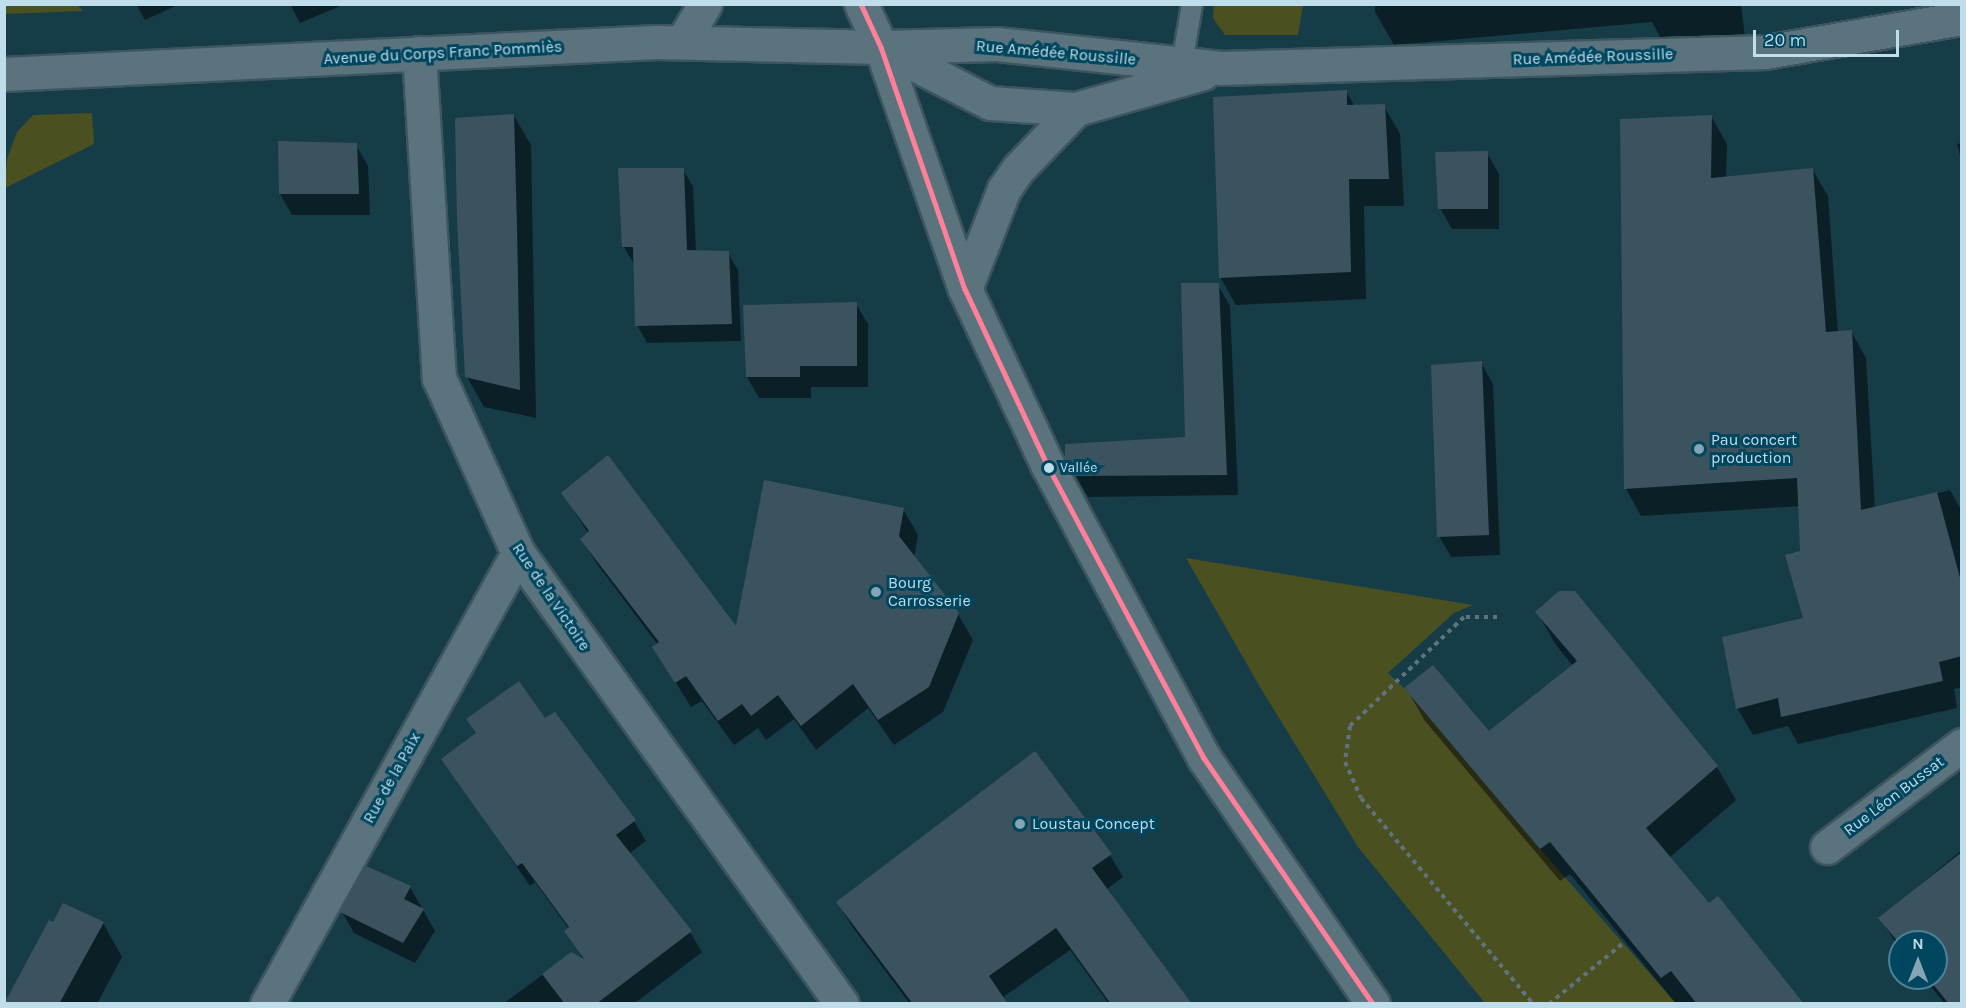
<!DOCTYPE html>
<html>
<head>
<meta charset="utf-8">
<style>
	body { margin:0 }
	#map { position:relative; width:1966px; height:1008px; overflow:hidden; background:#163c48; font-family:Karla,sans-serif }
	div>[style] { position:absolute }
	.green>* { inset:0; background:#4b5020 }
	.shadow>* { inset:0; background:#0007 }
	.building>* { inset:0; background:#3b535f }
	.path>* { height:4px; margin-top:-2px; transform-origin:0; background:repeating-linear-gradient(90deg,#5d747e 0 4.5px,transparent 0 9px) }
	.roads { filter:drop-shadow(2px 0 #3d555e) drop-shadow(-2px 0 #3d555e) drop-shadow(0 2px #3d555e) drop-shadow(0 -2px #3d555e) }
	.service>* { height:20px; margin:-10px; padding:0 10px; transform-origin:10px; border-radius:10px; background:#5a737d }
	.minor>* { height:33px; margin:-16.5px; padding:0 16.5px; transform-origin:16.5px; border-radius:16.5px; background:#5a737d }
	.tertiary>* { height:33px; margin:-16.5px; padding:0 16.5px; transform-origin:16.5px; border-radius:16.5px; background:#5a737d }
	.secondary>* { height:33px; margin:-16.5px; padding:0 16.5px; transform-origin:16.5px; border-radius:16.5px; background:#5a737d }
	.bus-1>* { height:4.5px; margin:-2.25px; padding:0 2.25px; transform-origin:2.25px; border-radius:2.25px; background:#ff8098 }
	.dots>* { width:16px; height:16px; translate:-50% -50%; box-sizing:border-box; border:3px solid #00465e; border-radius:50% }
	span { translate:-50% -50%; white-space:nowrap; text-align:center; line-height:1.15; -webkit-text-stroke:6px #00465e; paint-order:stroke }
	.bus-label { font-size:14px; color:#c0ddec }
	.left { translate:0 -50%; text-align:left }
	.street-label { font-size:16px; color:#c0ddec }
	.poi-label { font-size:16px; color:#c0ddec }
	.frame { position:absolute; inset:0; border:6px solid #c0ddec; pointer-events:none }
	.north { position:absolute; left:1888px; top:930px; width:60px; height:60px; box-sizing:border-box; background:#00465e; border:2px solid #4d8297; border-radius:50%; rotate:0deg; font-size:16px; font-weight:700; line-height:24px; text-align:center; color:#c0ddec }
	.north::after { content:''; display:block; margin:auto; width:21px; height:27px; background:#84a5b3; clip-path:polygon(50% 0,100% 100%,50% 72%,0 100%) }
	.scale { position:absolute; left:1753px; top:30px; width:146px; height:27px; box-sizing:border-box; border:3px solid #c0ddec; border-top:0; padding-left:8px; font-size:18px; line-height:21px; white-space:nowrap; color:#c0ddec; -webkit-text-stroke:4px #00465e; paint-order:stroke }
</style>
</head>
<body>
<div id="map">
	<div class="green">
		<i style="clip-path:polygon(4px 5px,77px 5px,83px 11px,5px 14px)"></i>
		<i style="clip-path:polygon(1214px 5px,1303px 5px,1298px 35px,1225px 35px,1213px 18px)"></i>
		<i style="clip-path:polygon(92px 113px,94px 144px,5px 188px,7px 159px,17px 132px,33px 115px)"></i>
		<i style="clip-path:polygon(1186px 558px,1473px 605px,1454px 613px,1388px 673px,1404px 688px,1540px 849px,1676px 1003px,1485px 1003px,1358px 847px,1260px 687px)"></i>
	</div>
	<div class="shadow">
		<i style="clip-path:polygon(136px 4px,180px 4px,145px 20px)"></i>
		<i style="clip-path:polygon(290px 4px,345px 4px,300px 23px)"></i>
		<i style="clip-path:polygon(1375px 4px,1741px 4px,1746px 46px,1668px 51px,1652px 22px,1394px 45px,1375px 12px)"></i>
		<i style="clip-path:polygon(1346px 91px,1355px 107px,1384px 106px,1400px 134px,1404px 206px,1364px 206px,1366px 299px,1236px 305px,1220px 277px)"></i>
		<i style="clip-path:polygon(514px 116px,531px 145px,536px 418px,484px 407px,467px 377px)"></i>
		<i style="clip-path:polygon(1711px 116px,1727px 144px,1726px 178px,1812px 169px,1828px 196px,1838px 332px,1851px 331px,1866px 358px,1875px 509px,1950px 490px,1962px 511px,1962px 687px,1954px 689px,1957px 708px,1798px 744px,1788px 726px,1753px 735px,1737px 708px,1805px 619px,1800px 506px,1641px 516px,1626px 489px,1622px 120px)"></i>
		<i style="clip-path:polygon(1962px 143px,1962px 163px,1957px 144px)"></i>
		<i style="clip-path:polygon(356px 145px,368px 166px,370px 215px,292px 215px,280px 194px)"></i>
		<i style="clip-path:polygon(1487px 153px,1499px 174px,1499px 229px,1452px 229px,1440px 208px)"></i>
		<i style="clip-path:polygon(683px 169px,693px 187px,696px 252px,728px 253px,738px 270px,741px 341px,647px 343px,637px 325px,634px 264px,624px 247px)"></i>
		<i style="clip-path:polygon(1218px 285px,1230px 306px,1238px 495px,1088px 497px,1076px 476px,1187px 439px)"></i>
		<i style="clip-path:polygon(856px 304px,868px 324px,868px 387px,811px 387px,811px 398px,759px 398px,747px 377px,745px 306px)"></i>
		<i style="clip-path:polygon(1481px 363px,1493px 384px,1500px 555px,1451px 557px,1439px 536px)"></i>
		<i style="clip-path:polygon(563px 493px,737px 629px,903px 509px,918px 535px,914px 558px,958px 614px,973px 640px,943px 712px,894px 745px,868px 708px,816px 750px,794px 719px,766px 740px,758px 728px,734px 745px,702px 701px,691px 707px,654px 648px,658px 645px,597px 564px,582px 539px,588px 533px)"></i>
		<i style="clip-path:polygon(1574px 592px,1717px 767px,1736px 800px,1669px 858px,1709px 905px,1802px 1004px,1676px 1004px,1570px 874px,1560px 881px,1425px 721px,1406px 688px,1489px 733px,1573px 666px,1556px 645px,1537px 612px)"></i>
		<i style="clip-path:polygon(468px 720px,544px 720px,634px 821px,646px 841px,629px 854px,690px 932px,702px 952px,634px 1004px,503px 1004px,571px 954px,584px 961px,566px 931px,569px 929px,535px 882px,530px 886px,443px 760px,476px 734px)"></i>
		<i style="clip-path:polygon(1962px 850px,1962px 1004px,1945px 1004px,1924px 978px,1936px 978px,1936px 942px,1900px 942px,1900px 949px,1880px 918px)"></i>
		<i style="clip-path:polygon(1110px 855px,1123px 877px,1106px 890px,1190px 1004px,1109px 1004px,1070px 950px,1002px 998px,1006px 1004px,910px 1004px,851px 925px,838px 903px)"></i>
		<i style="clip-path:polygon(410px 887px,435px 931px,415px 963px,354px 933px,342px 912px)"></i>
		<i style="clip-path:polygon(103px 923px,122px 957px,97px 1004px,5px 1004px)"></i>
	</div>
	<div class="building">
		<i style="clip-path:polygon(1347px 90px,1347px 105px,1385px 104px,1389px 179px,1349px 179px,1351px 272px,1219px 278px,1213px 97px)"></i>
		<i style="clip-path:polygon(514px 114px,517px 228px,520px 390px,465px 377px,457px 220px,455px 118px)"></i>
		<i style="clip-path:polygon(1712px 115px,1711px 178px,1813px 168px,1826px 332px,1852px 330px,1861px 510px,1937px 492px,1962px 585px,1962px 656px,1939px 662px,1943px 681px,1781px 717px,1778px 698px,1736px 709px,1722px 637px,1803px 618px,1785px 555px,1800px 551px,1797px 478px,1624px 489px,1620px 119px)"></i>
		<i style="clip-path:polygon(278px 141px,357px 143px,359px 194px,279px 194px)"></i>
		<i style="clip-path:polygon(1488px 151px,1488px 209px,1438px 209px,1435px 152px)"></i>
		<i style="clip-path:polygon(618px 168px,684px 168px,687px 250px,729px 251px,732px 324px,635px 326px,633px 247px,622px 247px)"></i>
		<i style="clip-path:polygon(1181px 283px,1219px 283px,1227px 475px,1075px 476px,1065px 459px,1065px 444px,1185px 437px)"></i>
		<i style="clip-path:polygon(857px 302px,857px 366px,800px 366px,800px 377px,746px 377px,743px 305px)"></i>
		<i style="clip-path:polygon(1482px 361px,1489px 535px,1437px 537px,1431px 365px)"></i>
		<i style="clip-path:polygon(608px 455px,736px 626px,764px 480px,904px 508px,899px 536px,959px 613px,929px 687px,878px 720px,853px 684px,801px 726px,778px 695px,751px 716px,742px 704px,718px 721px,686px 676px,675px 683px,652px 647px,659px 642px,580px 539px,589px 531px,561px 493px)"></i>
		<i style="clip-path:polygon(1559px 591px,1575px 591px,1718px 766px,1646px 828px,1709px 903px,1718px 896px,1804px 1004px,1697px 1004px,1671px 971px,1661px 978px,1550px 842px,1540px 849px,1404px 688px,1433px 665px,1489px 731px,1577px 661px,1535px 612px)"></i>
		<i style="clip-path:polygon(519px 681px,545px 718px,555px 712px,636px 820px,616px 835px,692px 931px,596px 1004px,565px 1004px,542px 974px,571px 952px,584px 959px,564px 931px,569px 927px,522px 863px,517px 866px,441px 759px,476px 733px,466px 719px)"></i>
		<i style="clip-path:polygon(1035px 751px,1112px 854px,1092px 868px,1192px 1004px,1111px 1004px,1056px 928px,989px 976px,1008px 1004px,913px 1004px,836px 902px)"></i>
		<i style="clip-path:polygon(1962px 852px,1962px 1004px,1949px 1004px,1928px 978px,1936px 978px,1936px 942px,1900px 942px,1900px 944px,1878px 918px)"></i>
		<i style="clip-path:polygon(366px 866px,411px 886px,404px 899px,424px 909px,403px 943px,340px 912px)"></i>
		<i style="clip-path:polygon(63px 903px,104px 922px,59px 1004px,4px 1004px,49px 920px,53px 922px)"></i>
	</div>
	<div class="path">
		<i style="left:1497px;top:617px;width:33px;rotate:180deg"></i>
		<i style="left:1464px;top:617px;width:158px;rotate:136.3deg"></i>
		<i style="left:1350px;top:726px;width:36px;rotate:98deg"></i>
		<i style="left:1345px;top:762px;width:39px;rotate:66deg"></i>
		<i style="left:1361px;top:798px;width:268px;rotate:50.1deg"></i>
		<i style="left:1549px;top:1004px;width:94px;rotate:-39.4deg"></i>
	</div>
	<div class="roads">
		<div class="service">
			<i style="left:1182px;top:64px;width:61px;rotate:-80.5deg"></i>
		</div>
		<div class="minor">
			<i style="left:881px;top:47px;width:116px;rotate:-1.5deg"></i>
			<i style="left:997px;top:44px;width:226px;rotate:6.1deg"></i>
			<i style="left:1222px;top:68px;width:543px;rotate:-1.69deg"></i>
			<i style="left:1765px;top:52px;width:200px;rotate:-9.8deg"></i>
			<i style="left:883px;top:48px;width:120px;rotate:27.2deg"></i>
			<i style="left:990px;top:103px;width:86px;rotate:4deg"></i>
			<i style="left:1076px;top:109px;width:132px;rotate:-15.8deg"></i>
			<i style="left:419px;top:53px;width:326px;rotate:86.5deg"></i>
			<i style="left:439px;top:378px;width:192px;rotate:65.7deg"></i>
			<i style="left:518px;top:553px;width:555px;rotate:54.31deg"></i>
			<i style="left:965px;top:289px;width:107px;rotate:-68.7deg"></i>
			<i style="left:1004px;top:189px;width:24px;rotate:-55deg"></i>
			<i style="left:1018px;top:169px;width:83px;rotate:-46deg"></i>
			<i style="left:1827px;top:847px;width:169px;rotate:-37.1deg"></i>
			<i style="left:267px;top:1004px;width:516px;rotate:-60.9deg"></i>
		</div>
		<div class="tertiary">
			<i style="left:881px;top:47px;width:256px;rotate:70.9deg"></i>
			<i style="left:965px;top:289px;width:195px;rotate:64.9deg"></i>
			<i style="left:1048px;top:466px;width:331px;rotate:61.9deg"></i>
			<i style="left:1204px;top:758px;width:298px;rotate:55.5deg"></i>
		</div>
		<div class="secondary">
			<i style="left:861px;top:4px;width:47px;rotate:65.1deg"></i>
			<i style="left:683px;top:41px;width:43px;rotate:-59.3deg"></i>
			<i style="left:4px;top:74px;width:653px;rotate:-2.81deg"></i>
			<i style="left:656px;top:42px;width:225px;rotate:1.3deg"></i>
		</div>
	</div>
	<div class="bus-1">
		<i style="left:861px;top:4px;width:47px;rotate:65.1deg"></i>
		<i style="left:881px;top:47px;width:256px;rotate:70.9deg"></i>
		<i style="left:965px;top:289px;width:195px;rotate:64.9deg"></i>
		<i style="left:1048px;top:466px;width:331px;rotate:61.9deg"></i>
		<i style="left:1204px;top:758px;width:298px;rotate:55.5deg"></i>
	</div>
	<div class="dots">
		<i style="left:1699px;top:449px;background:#84a5b3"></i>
		<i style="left:1049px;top:468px;background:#c0ddec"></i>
		<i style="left:876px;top:592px;background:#84a5b3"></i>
		<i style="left:1020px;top:824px;background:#84a5b3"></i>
	</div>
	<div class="bus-label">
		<span class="left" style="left:1060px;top:468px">Vallée</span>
	</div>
	<div class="street-label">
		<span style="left:443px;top:53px;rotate:-3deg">Avenue du Corps Franc Pommiès</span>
		<span style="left:1056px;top:53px;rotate:5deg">Rue Amédée Roussille</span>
		<span style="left:1593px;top:57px;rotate:-2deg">Rue Amédée Roussille</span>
		<span style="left:551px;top:597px;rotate:56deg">Rue de la Victoire</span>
		<span style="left:392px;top:778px;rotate:-61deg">Rue de la Paix</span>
		<span style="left:1894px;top:796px;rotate:-37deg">Rue Léon Bussat</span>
	</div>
	<div class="poi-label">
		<span class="left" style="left:1711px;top:449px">Pau concert<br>production</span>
		<span class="left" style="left:888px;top:592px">Bourg<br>Carrosserie</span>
		<span class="left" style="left:1032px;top:824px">Loustau Concept</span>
	</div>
	<div class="frame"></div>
	<div class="north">N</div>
	<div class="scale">20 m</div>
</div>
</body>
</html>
